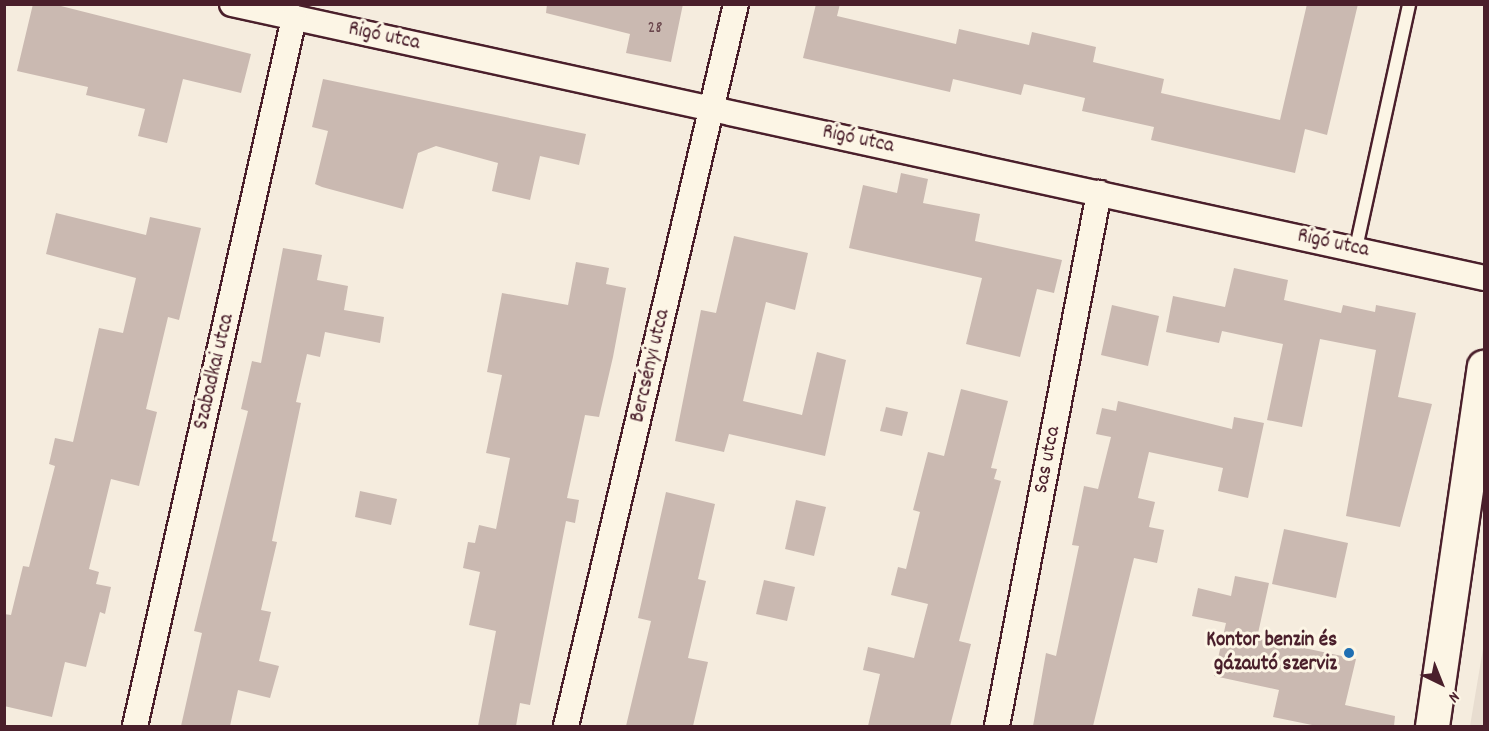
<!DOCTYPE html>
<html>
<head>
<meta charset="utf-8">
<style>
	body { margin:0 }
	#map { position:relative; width:1489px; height:731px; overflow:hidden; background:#f5ecde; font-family:Dekko,sans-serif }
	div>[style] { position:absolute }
	.built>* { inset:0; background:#e8ddd0 }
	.building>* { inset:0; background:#cab9b1 }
	.roads { filter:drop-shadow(2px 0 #4a1f2b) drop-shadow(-2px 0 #4a1f2b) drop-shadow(0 2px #4a1f2b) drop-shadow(0 -2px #4a1f2b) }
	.lane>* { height:12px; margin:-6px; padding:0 6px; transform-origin:6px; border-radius:6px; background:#fcf5e5 }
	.street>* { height:24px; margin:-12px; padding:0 12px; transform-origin:12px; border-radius:12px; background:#fcf5e5 }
	.secondary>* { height:33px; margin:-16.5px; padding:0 16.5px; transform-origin:16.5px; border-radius:16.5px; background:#fcf5e5 }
	.dots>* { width:16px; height:16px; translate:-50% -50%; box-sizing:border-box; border:3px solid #fcf5e5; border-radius:50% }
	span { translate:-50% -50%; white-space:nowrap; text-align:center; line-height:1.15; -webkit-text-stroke:6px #fcf5e5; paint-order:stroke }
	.number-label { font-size:18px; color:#6a464c }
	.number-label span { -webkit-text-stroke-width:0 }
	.street-label { font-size:21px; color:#4a1f2b }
	.poi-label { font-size:21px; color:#4a1f2b; font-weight:700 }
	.right { translate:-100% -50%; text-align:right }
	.frame { position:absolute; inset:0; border:6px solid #4a1f2b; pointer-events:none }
	.north { position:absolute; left:1411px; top:653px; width:60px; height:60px; -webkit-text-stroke:4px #fcf5e5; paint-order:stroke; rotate:137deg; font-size:16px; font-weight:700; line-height:24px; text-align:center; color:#4a1f2b }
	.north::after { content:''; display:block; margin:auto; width:21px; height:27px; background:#4a1f2b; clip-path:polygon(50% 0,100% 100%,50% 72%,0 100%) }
</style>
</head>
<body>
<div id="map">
	<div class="built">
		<i style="clip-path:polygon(1484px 643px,1484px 726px,1470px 726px)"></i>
	</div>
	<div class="building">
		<i style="clip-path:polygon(33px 4px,53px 4px,251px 54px,241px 93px,183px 79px,167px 143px,138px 136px,145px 109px,86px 95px,88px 87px,17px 71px)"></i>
		<i style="clip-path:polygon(547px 4px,683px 4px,671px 62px,626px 53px,630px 34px,546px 13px)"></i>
		<i style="clip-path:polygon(816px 4px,840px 4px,837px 16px,956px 44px,959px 29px,1029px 45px,1032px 32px,1096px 47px,1093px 62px,1164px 79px,1161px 93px,1280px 120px,1307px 4px,1358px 4px,1327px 135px,1305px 129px,1295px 173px,1151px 140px,1154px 127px,1082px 111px,1085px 98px,1024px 84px,1021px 95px,953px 79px,950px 92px,803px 58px)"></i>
		<i style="clip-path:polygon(323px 79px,586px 134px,579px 165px,540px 156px,530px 200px,492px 191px,498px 163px,436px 146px,418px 153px,403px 209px,322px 187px,315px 184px,328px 131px,312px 127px)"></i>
		<i style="clip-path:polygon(901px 173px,928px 179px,923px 203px,980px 214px,975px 241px,1062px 260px,1054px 293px,1037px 289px,1020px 357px,966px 344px,982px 278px,849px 248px,863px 185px,897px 193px)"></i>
		<i style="clip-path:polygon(56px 213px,146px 235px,150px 217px,201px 228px,179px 320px,168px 317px,146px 409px,157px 412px,139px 486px,111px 479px,89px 569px,99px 572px,96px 584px,111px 587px,105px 614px,100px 612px,86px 667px,65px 662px,52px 717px,4px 706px,4px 614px,11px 615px,23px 566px,29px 567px,55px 466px,49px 464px,55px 438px,73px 442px,99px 328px,123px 333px,136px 278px,46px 254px)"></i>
		<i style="clip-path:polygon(734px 236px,808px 253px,795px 310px,766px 302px,743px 401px,802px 415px,817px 352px,846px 360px,825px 456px,729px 434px,724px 452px,675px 441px,701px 310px,716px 313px)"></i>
		<i style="clip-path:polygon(283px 248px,322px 255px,317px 280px,348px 286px,344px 310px,384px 317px,380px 343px,325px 332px,320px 357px,307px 354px,296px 402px,301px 403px,272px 541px,277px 542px,261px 610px,271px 612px,259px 661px,279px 666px,270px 698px,238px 690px,230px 726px,181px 726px,202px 633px,194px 631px,248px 411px,241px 409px,252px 361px,261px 363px)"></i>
		<i style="clip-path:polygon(576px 262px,609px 268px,606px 284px,626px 288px,613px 357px,599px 417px,585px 415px,567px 498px,579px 500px,575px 523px,566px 521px,530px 705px,520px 703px,516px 726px,478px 726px,496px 631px,469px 625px,480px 572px,463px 568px,468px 542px,475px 543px,479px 525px,496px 529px,510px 458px,486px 453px,502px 375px,487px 372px,502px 293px,568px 305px)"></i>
		<i style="clip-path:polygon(1234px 268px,1288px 280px,1284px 300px,1341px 313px,1343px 305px,1375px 312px,1376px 305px,1416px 313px,1398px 397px,1432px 404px,1400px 527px,1346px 516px,1376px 350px,1320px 339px,1302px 427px,1267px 420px,1283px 344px,1222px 331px,1219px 343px,1166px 332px,1173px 296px,1225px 307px)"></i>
		<i style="clip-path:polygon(1112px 305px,1159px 316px,1148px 366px,1101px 355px)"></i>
		<i style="clip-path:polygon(961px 389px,1008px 401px,991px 468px,997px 469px,994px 479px,1001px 481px,959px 641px,971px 644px,950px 726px,868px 726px,880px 674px,863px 670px,868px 647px,914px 658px,928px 604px,891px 595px,898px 567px,906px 569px,920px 512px,913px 510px,928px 452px,944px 456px)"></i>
		<i style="clip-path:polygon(1118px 401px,1232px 429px,1234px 417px,1264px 423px,1248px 498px,1218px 491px,1223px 468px,1149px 452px,1138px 498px,1155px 502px,1149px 527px,1164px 530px,1157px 563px,1134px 558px,1093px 726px,1033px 726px,1046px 653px,1056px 656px,1079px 546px,1072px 545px,1084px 486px,1098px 489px,1111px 437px,1096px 434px,1102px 408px,1116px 411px)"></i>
		<i style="clip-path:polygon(886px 407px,908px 412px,902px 436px,880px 431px)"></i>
		<i style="clip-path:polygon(360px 491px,397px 499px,391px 525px,355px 517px)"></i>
		<i style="clip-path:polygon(666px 492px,715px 504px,698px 579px,706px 581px,688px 658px,708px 662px,693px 726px,626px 726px,651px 621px,638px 618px)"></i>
		<i style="clip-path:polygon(796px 500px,826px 507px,814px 556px,785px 549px)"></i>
		<i style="clip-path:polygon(1284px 529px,1348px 543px,1336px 598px,1272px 584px)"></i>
		<i style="clip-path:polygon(1235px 576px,1269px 583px,1257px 638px,1356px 659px,1345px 705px,1395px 716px,1394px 726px,1317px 726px,1273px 717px,1279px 690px,1214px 676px,1226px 623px,1192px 616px,1198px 588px,1231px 596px)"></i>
		<i style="clip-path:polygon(764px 580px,795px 587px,787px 621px,756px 614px)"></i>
	</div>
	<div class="roads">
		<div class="lane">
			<i style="left:1356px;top:248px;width:250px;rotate:-77.7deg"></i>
		</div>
		<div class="street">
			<i style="left:232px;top:4px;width:1282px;rotate:12.34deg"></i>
			<i style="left:135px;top:726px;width:726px;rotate:-77.34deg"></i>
			<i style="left:566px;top:726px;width:742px;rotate:-76.75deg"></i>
			<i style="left:997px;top:726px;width:543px;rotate:-79.17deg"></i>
		</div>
		<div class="secondary">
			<i style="left:1432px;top:726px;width:363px;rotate:-81.8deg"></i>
		</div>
	</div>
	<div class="dots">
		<i style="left:1349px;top:653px;background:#1f6fb2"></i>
	</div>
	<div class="number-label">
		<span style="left:655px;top:29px">28</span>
	</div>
	<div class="street-label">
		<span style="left:384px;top:37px;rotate:12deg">Rigó utca</span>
		<span style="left:858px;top:140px;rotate:12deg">Rigó utca</span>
		<span style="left:1333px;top:244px;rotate:12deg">Rigó utca</span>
		<span style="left:651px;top:366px;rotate:-77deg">Bercsényi utca</span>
		<span style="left:215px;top:372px;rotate:-77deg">Szabadkai utca</span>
		<span style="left:1048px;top:460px;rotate:-79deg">Sas utca</span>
	</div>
	<div class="poi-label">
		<span class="right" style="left:1337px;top:653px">Kontor benzin és<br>gázautó szerviz</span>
	</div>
	<div class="frame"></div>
	<div class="north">N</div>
</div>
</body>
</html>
